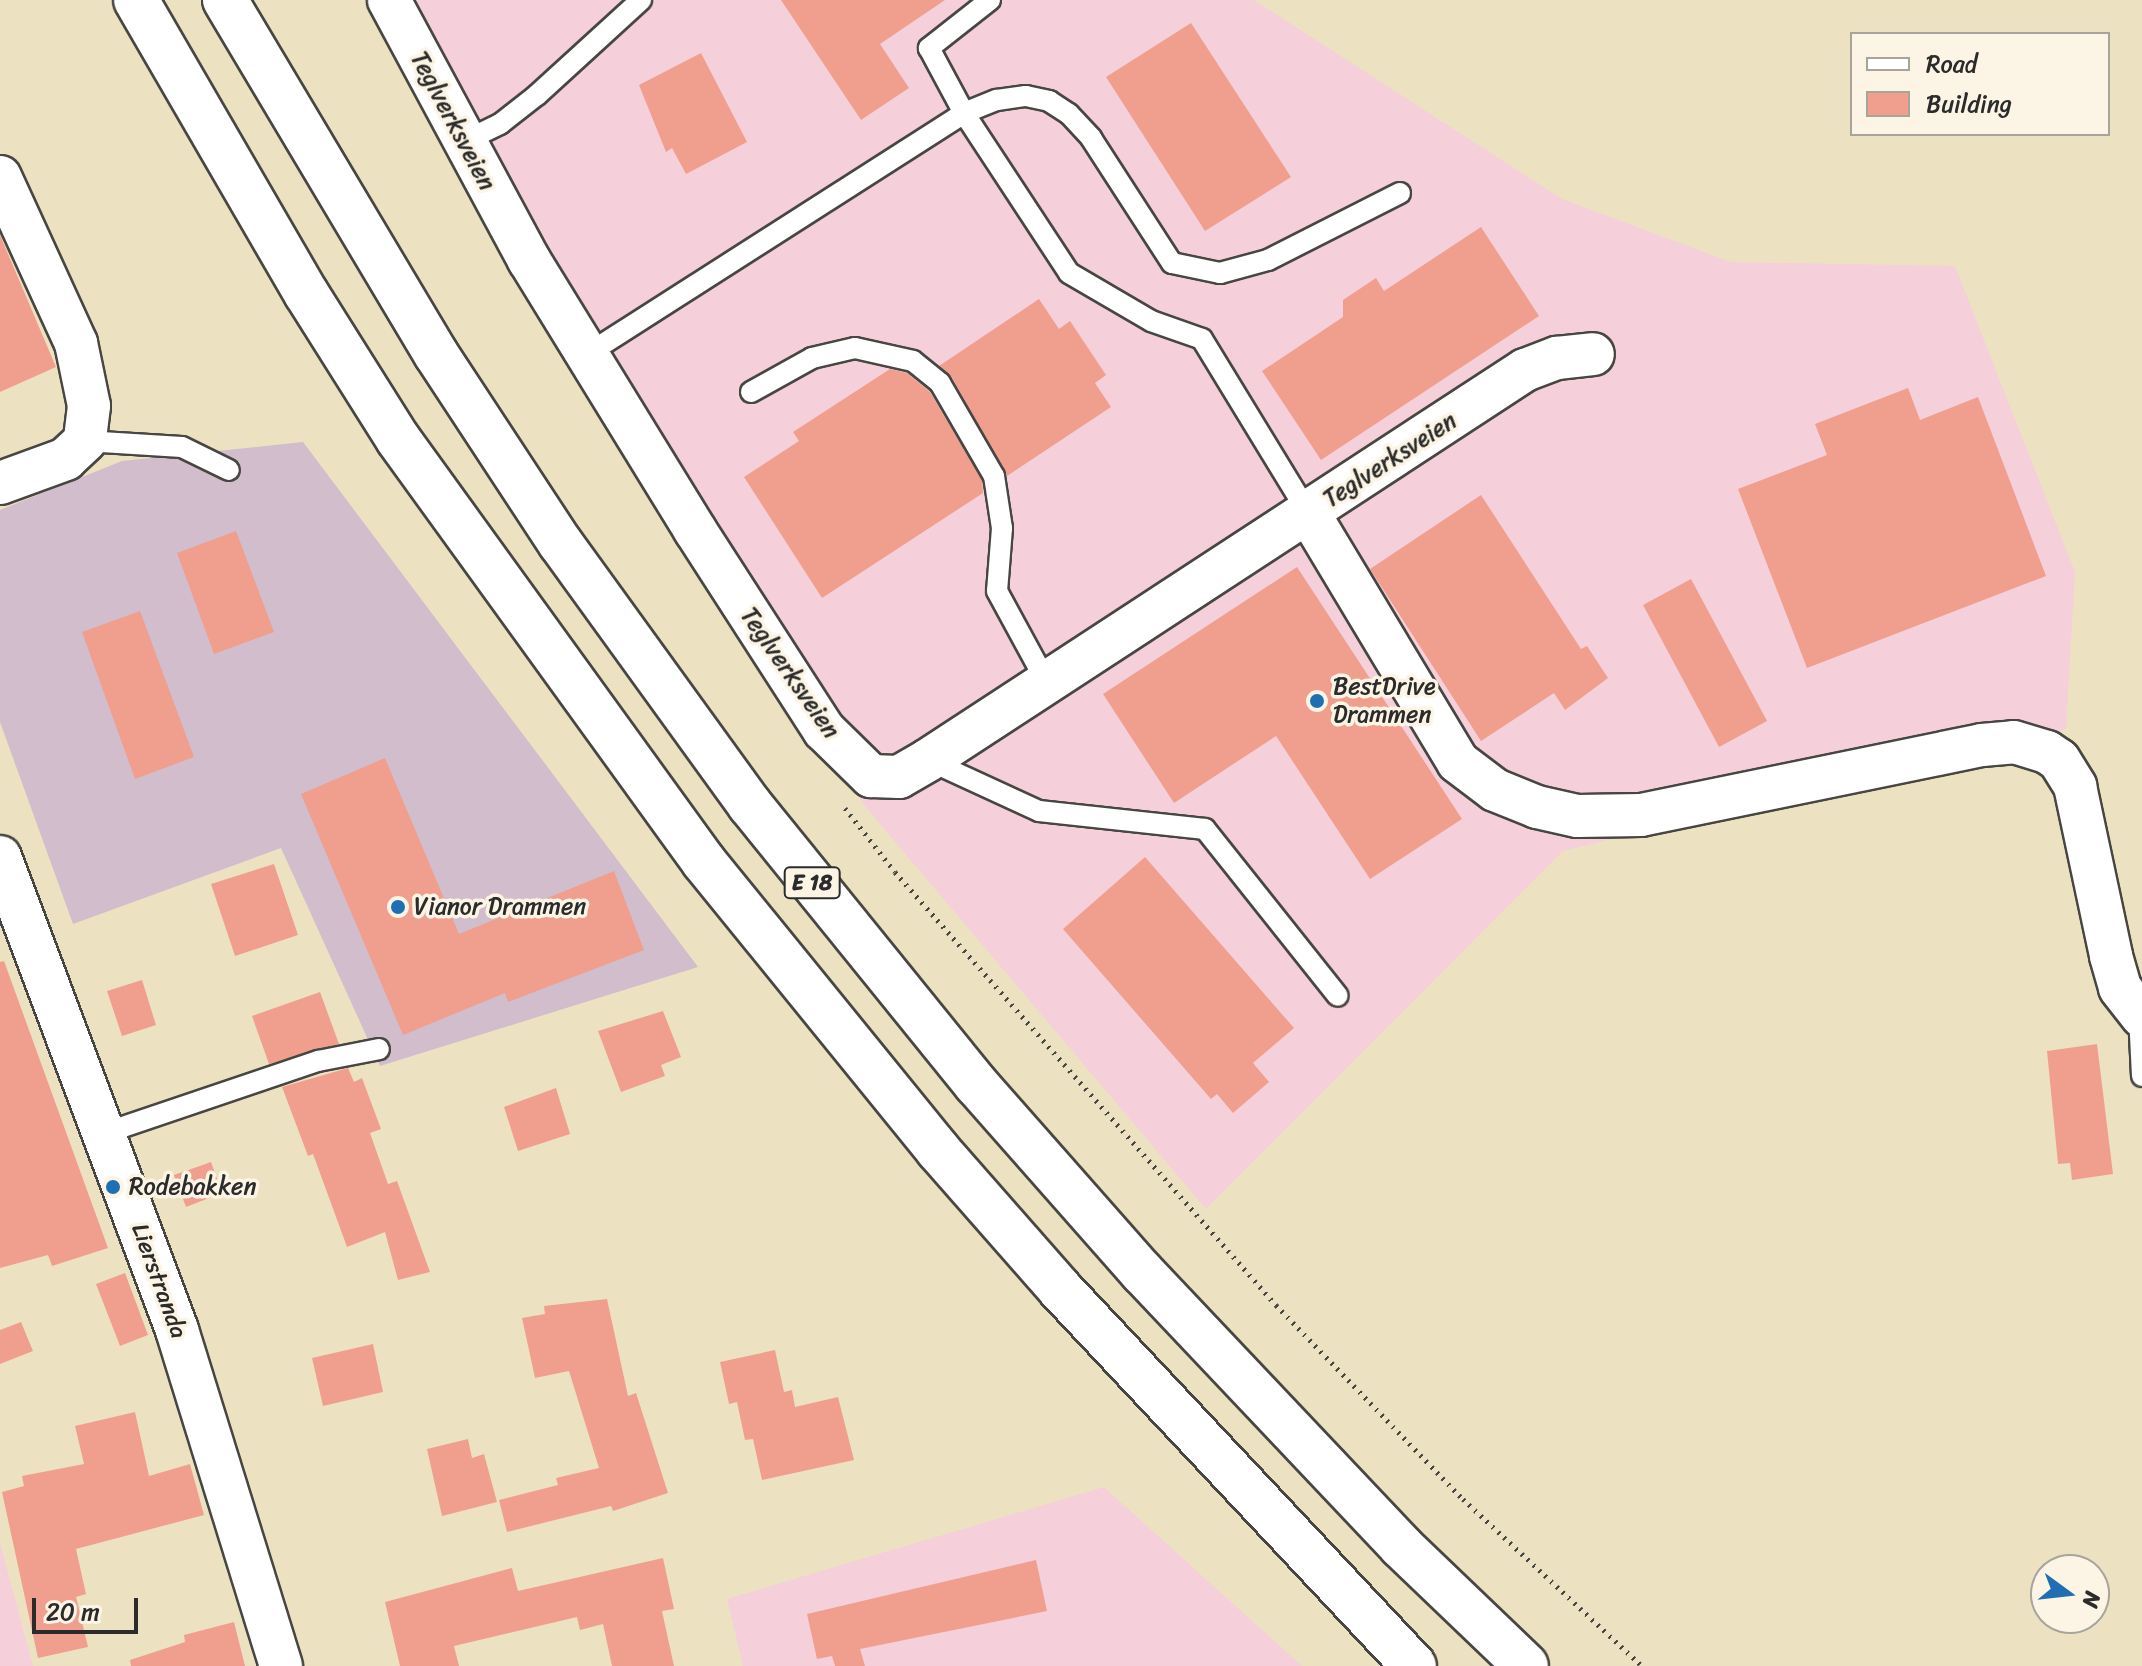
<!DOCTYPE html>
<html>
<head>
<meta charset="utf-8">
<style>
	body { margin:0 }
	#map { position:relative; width:2142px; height:1666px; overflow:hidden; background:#ece2c1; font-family:Sriracha,sans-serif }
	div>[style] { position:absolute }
	.built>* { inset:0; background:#f5cfda }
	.industrial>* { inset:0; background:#d1bdcb }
	.building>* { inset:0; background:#f09f8f }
	.path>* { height:5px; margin-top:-2.5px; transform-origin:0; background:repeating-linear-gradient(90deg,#484642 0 2px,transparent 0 8px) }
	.roads { filter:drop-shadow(2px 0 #484642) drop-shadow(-2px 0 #484642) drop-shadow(0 2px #484642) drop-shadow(0 -2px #484642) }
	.service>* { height:20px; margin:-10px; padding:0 10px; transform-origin:10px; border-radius:10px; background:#fff }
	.minor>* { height:42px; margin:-21px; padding:0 21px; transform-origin:21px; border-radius:21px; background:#fff }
	.motorway>* { height:44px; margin:-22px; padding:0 22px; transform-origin:22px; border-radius:22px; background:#fff }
	.dots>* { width:22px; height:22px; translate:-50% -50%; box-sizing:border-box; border:4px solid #fcf5e5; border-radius:50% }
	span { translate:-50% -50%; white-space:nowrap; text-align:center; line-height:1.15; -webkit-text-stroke:7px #fcf5e5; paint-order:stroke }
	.shield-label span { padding:2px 6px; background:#fcf5e5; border:2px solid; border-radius:6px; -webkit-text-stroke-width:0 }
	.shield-label { font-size:22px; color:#2b2b2b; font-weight:700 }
	.street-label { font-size:24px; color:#2b2b2b }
	.poi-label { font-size:24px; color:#2b2b2b }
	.left { translate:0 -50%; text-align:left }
	.legend { position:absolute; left:1850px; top:32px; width:260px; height:104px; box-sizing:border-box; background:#fcf5e5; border:2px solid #a8a49b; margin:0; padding:10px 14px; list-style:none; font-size:24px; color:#2b2b2b }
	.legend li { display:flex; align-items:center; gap:16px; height:40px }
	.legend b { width:40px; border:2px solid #a8a49b }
	.north { position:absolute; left:2030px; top:1554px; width:80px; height:80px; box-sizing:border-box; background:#fcf5e5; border:2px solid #a8a49b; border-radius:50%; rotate:105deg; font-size:22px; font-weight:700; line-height:32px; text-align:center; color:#2b2b2b }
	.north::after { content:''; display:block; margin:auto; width:28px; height:36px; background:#1f6fb2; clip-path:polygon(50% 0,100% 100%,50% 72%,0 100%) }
	.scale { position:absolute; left:32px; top:1598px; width:106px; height:36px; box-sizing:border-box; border:4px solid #2b2b2b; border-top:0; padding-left:10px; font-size:24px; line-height:28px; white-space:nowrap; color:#2b2b2b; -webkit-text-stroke:6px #fcf5e5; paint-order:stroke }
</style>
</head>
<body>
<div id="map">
	<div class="built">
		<i style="clip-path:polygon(379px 0,1254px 0,1562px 199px,1731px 262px,1955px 266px,2075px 572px,2066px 729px,1563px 851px,1206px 1209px,863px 804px)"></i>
		<i style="clip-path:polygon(1104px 1487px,1302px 1666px,743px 1666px,727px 1599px)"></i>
		<i style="clip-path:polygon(0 1543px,33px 1666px,0 1666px)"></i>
	</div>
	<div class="industrial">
		<i style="clip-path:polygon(303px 442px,698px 967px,380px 1066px,281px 848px,73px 924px,0 722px,0 510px,122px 461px)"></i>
	</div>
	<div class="building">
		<i style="clip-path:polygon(781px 0,945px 0,880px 44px,909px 88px,861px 120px)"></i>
		<i style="clip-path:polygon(1191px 23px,1291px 177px,1205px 231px,1106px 77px)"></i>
		<i style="clip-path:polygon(701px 53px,747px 142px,686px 174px,672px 148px,666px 152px,639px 85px)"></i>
		<i style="clip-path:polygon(1481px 227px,1539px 316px,1321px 460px,1262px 371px,1343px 317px,1343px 300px,1376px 278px,1384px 291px)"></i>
		<i style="clip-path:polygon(0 235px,56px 367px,0 392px)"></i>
		<i style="clip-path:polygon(1039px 299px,1059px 329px,1070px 321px,1106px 375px,1095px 383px,1111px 407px,1007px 476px,951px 376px,939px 366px)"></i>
		<i style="clip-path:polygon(890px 369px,907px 373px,930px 392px,982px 480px,983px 493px,822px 598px,744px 477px,799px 441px,793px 432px)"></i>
		<i style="clip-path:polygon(1908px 388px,1920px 420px,1978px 397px,2046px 576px,1807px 668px,1738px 489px,1827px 455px,1815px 424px)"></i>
		<i style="clip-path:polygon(1481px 495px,1581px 649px,1587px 646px,1608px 678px,1565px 710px,1554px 693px,1481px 741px,1370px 569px)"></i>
		<i style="clip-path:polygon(236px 531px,274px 632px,214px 654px,177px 553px)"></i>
		<i style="clip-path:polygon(1297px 567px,1462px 819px,1370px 879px,1276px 736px,1174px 803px,1103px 694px)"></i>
		<i style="clip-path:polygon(1691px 579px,1767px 721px,1719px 747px,1643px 605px)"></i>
		<i style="clip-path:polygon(140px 611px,194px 757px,135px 779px,82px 632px)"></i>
		<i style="clip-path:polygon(385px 758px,459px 934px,614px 871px,644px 950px,508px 1002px,505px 993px,403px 1035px,301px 794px)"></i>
		<i style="clip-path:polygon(1145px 857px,1294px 1028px,1253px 1063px,1269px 1082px,1233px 1113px,1217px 1094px,1211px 1099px,1063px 929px)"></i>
		<i style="clip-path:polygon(274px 864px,298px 935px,235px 956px,211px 884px)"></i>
		<i style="clip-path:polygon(4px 961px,108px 1248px,52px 1266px,48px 1255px,0 1268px,0 962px)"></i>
		<i style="clip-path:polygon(142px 980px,156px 1025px,122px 1036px,107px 991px)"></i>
		<i style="clip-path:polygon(320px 992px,339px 1044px,269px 1064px,252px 1016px)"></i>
		<i style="clip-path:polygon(663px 1011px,681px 1057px,661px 1065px,665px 1076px,621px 1092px,598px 1031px)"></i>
		<i style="clip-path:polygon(2097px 1044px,2113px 1174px,2072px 1180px,2070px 1163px,2058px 1164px,2047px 1051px)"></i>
		<i style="clip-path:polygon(348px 1068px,354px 1082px,362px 1078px,381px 1129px,370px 1133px,388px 1184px,397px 1181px,430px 1272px,398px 1280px,385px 1232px,347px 1247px,313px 1154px,308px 1156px,282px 1087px)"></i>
		<i style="clip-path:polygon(556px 1088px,570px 1134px,518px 1151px,504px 1107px)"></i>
		<i style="clip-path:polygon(211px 1162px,222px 1193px,186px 1207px,174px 1175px)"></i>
		<i style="clip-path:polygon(125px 1273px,148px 1335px,120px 1346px,96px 1284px)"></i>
		<i style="clip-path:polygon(607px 1299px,628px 1396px,636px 1393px,668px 1493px,613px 1511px,611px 1506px,507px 1532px,499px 1500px,558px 1485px,556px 1478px,599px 1468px,569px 1371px,535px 1378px,522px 1318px,545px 1314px,544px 1306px)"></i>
		<i style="clip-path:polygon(21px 1322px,33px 1351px,0 1364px,0 1330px)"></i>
		<i style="clip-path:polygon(373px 1344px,383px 1392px,323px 1406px,312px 1358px)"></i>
		<i style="clip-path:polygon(775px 1350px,784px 1392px,792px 1390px,795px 1407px,838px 1397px,854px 1460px,762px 1480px,753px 1439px,745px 1440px,737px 1402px,729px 1404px,720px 1362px)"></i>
		<i style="clip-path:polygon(135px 1412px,149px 1476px,190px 1464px,204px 1515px,76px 1549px,86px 1594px,76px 1597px,88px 1647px,38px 1658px,2px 1492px,24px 1486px,22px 1476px,84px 1464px,75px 1426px)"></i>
		<i style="clip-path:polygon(468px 1439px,472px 1458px,484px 1454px,497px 1502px,442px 1516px,427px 1449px)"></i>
		<i style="clip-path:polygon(663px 1558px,674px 1609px,662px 1611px,674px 1666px,612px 1666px,603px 1624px,580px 1630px,577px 1617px,454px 1646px,459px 1666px,400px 1666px,385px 1602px,512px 1568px,518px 1591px)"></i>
		<i style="clip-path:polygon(1036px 1560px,1047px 1611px,860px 1649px,865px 1666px,835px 1666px,832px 1656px,817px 1659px,807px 1614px)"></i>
		<i style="clip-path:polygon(234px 1622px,245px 1666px,131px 1666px,130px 1660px,185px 1642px,184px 1635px)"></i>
	</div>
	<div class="path">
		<i style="left:845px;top:808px;width:81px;rotate:52deg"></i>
		<i style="left:895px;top:872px;width:577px;rotate:48.66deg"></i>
		<i style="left:1276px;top:1305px;width:269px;rotate:46.1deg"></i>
		<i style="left:1463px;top:1499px;width:245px;rotate:43deg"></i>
	</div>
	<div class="roads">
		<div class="service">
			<i style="left:990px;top:0;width:78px;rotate:141.8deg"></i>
			<i style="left:929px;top:48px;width:74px;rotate:61.7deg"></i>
			<i style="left:964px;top:113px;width:191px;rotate:56.7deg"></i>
			<i style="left:1069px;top:273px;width:95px;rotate:30.3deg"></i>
			<i style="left:1151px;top:321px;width:54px;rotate:19.4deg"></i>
			<i style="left:1202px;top:339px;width:205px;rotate:58.6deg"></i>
			<i style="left:463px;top:142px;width:41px;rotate:-25.9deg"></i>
			<i style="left:500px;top:124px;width:47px;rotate:-38.1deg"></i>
			<i style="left:537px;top:95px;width:141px;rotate:-42.4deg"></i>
			<i style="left:589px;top:353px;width:445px;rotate:-32.6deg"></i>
			<i style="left:964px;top:113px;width:35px;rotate:-22deg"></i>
			<i style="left:997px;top:100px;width:29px;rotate:-8deg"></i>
			<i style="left:1026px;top:96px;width:24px;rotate:12deg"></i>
			<i style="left:1049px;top:101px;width:24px;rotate:33deg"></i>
			<i style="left:1069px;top:114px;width:33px;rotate:47deg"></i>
			<i style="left:1091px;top:138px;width:149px;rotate:57.1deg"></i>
			<i style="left:1172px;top:263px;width:49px;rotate:11.8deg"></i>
			<i style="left:1220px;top:273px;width:50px;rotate:-15.2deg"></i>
			<i style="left:1268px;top:260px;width:148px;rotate:-26.9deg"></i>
			<i style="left:751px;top:392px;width:70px;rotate:-29.1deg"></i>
			<i style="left:812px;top:358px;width:44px;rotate:-13.1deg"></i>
			<i style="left:855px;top:348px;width:59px;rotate:12.6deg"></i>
			<i style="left:913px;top:361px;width:35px;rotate:39deg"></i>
			<i style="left:940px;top:383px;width:108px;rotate:59.9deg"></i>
			<i style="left:994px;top:476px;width:53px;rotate:81.3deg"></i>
			<i style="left:1002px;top:528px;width:63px;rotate:94.5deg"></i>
			<i style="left:997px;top:591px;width:105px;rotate:61.5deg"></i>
			<i style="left:85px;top:441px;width:97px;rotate:3.5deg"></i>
			<i style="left:182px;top:447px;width:52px;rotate:26.1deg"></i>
			<i style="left:928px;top:760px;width:122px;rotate:24.7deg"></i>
			<i style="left:1039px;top:811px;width:167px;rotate:6.2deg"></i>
			<i style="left:1205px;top:829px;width:213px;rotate:51.5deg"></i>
			<i style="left:2139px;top:1015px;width:61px;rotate:87.2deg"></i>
			<i style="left:105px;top:1133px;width:225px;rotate:-18.7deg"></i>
			<i style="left:318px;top:1061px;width:62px;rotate:-11.1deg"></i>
		</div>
		<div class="minor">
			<i style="left:389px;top:0;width:295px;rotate:61.7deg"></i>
			<i style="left:529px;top:260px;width:317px;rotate:58.4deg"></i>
			<i style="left:695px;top:530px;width:238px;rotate:57.2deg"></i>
			<i style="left:824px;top:730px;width:66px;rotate:44.4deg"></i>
			<i style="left:871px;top:776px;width:28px;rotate:2deg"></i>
			<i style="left:899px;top:777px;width:34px;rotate:-30deg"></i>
			<i style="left:928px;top:760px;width:713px;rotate:-33.16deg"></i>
			<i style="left:1525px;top:370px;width:34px;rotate:-21deg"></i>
			<i style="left:1557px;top:358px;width:36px;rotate:-6deg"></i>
			<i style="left:0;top:177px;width:183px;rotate:65.4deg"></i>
			<i style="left:76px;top:343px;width:64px;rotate:78.3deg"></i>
			<i style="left:89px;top:406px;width:35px;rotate:97deg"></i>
			<i style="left:85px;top:441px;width:26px;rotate:137deg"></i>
			<i style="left:66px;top:459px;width:70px;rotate:160deg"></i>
			<i style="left:1309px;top:514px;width:289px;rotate:59deg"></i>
			<i style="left:1458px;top:762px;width:46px;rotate:37.1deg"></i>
			<i style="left:1495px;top:790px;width:45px;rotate:22deg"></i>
			<i style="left:1537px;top:807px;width:41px;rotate:12.7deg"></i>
			<i style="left:1577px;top:816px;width:64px;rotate:-0.9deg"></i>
			<i style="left:1641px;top:815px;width:348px;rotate:-11.6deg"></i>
			<i style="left:1982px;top:745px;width:32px;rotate:-5deg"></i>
			<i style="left:2014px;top:742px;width:34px;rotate:17deg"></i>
			<i style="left:2047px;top:752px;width:14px;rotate:34deg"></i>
			<i style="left:2059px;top:760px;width:31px;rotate:58deg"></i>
			<i style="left:2075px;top:786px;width:174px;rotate:78deg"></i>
			<i style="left:2111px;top:956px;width:33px;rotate:74deg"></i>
			<i style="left:2120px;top:988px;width:36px;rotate:52deg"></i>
			<i style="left:0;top:857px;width:505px;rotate:69.48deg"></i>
			<i style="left:177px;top:1330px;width:352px;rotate:72.8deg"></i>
		</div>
		<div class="motorway">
			<i style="left:136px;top:0;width:339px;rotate:59.9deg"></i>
			<i style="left:306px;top:293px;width:173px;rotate:57.8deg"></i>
			<i style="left:398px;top:439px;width:522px;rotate:54.12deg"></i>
			<i style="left:704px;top:862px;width:371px;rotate:50.9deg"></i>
			<i style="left:938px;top:1150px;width:185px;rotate:48.7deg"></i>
			<i style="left:1060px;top:1289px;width:517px;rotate:46.8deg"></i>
			<i style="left:225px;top:0;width:412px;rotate:59.2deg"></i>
			<i style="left:436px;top:354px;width:227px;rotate:56.7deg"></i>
			<i style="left:561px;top:544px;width:322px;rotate:54.1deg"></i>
			<i style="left:750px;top:805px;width:359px;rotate:51deg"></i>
			<i style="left:976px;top:1084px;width:251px;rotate:48.6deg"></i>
			<i style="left:1142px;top:1272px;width:377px;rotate:46.6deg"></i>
			<i style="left:1401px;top:1546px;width:173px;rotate:43.8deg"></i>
		</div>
	</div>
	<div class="dots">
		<i style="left:1317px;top:701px;background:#1f6fb2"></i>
		<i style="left:398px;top:907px;background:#1f6fb2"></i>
		<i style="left:113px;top:1187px;background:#1f6fb2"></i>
	</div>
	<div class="shield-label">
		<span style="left:812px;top:883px">E 18</span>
	</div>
	<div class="street-label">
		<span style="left:453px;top:121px;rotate:62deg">Teglverksveien</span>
		<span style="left:1390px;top:460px;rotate:-33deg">Teglverksveien</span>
		<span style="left:790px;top:673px;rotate:55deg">Teglverksveien</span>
		<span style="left:159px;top:1281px;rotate:70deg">Lierstranda</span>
	</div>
	<div class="poi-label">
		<span class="left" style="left:1333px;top:701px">BestDrive<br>Drammen</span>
		<span class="left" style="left:414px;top:907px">Vianor Drammen</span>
		<span class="left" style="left:129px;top:1187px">Rodebakken</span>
	</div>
	<ul class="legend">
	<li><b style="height:10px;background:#fff"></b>Road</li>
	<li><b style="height:22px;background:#f09f8f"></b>Building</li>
	</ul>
	<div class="north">N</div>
	<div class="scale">20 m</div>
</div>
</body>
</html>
